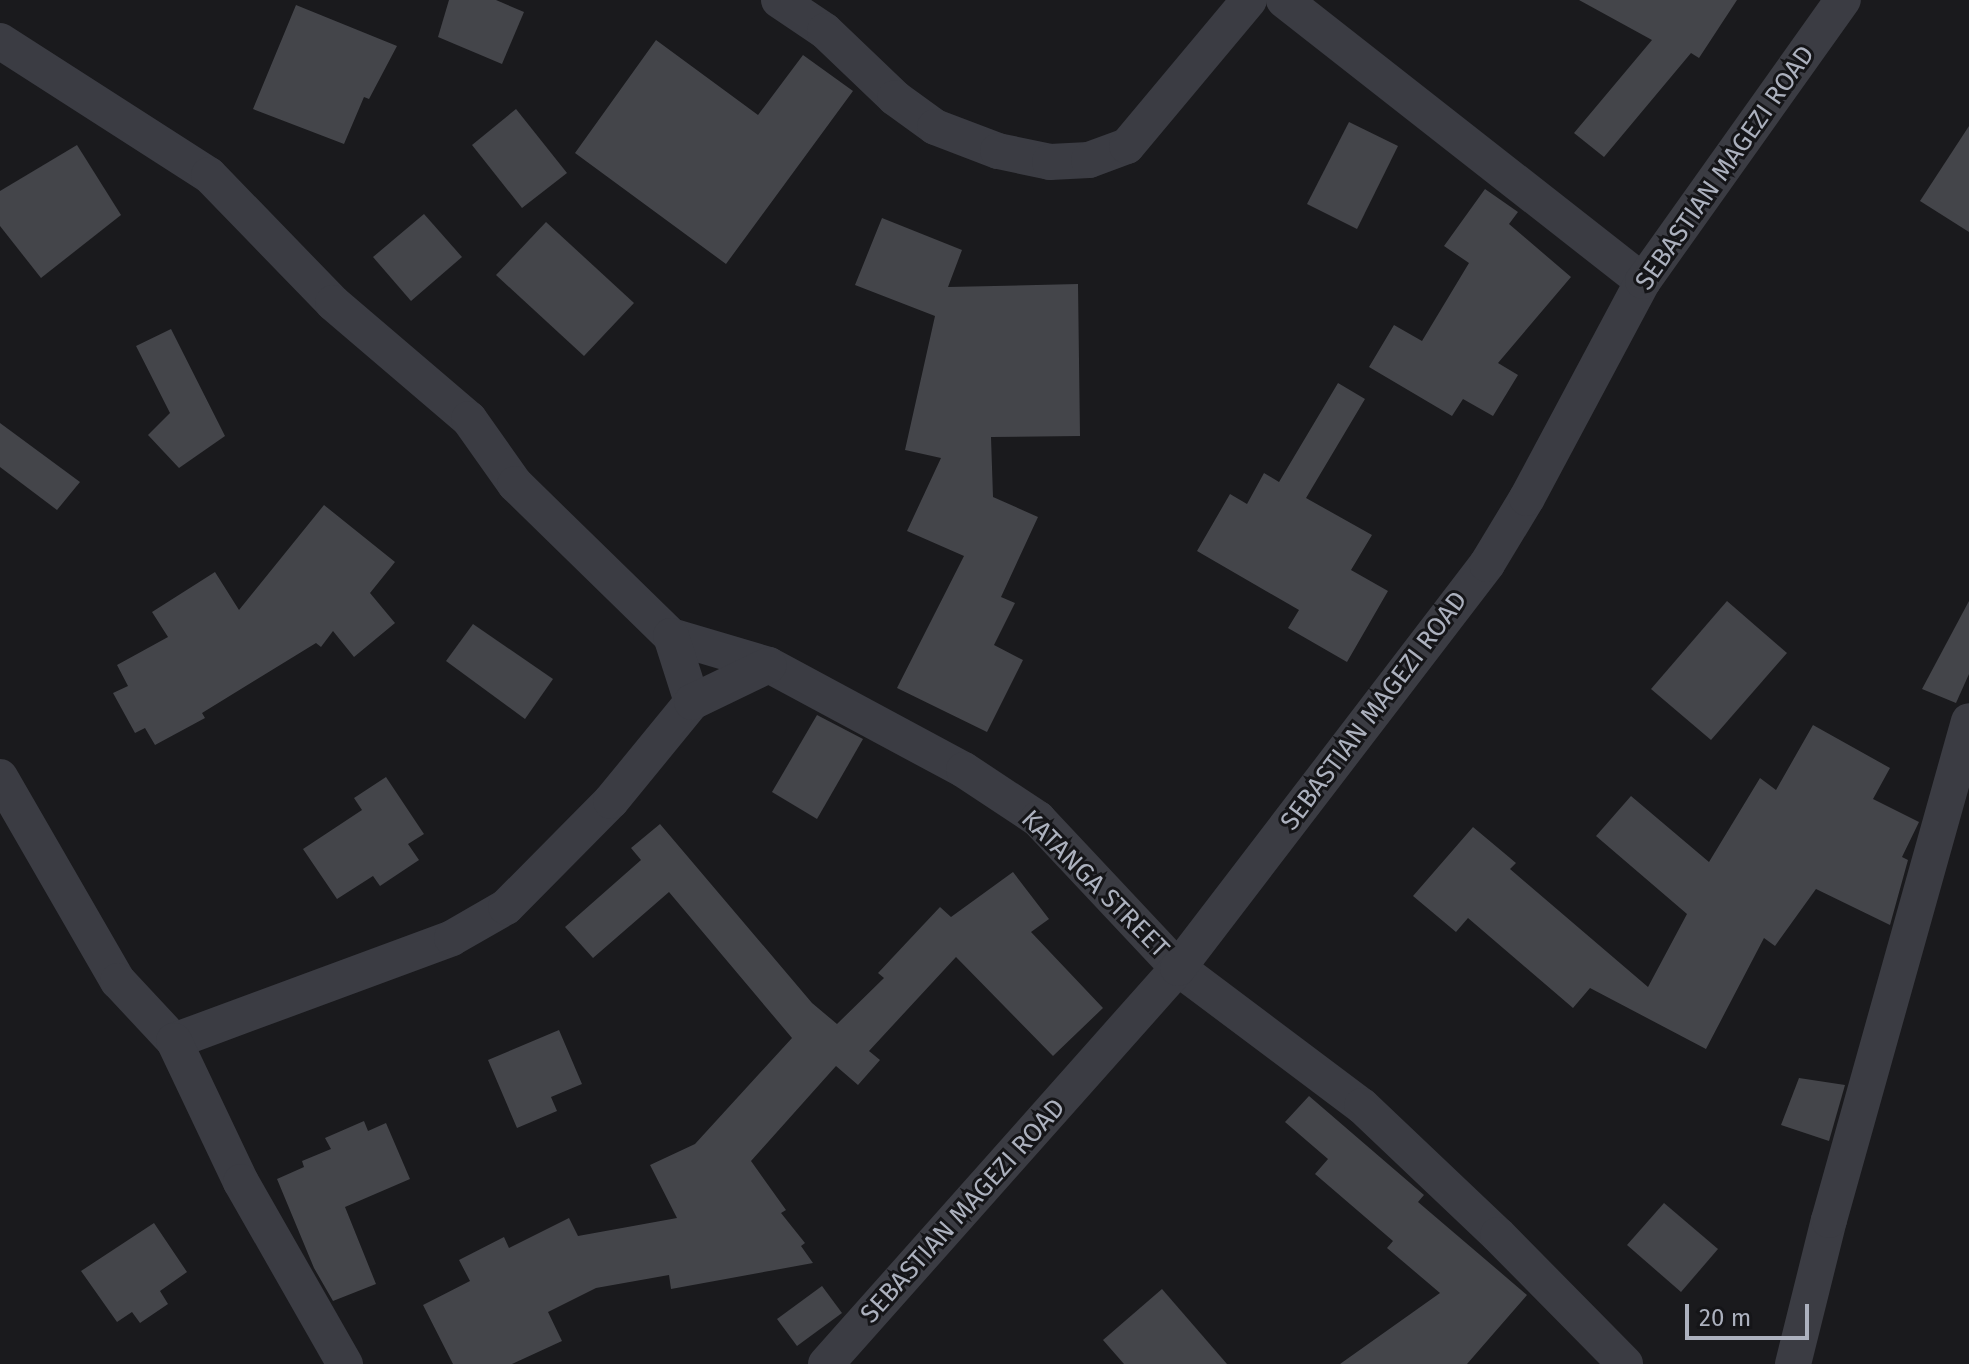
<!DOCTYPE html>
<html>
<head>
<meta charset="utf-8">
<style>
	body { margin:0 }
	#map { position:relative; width:1969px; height:1364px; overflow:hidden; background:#1a1a1d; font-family:"Fira Sans",sans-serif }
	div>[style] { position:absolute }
	.building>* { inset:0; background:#44454a }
	.minor>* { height:36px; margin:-18px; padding:0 18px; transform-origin:18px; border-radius:18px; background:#3b3c43 }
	span { translate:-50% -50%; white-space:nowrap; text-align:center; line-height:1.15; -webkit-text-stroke:6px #151518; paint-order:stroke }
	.street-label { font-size:26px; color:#acb1be }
	.scale { position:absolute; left:1685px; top:1304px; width:124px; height:36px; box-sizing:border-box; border:4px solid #acb1be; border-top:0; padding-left:10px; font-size:24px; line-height:28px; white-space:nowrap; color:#acb1be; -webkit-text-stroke:6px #151518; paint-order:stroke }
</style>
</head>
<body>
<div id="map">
	<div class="building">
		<i style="clip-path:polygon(449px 0,496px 0,524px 12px,502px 64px,438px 37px)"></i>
		<i style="clip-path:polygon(1579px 0,1737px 0,1699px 58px,1691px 53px,1604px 157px,1574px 133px,1652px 40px)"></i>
		<i style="clip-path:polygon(296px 5px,397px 46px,369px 99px,364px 97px,344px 144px,253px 109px)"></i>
		<i style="clip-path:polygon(656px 40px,758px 115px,803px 55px,853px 91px,726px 264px,575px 153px)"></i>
		<i style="clip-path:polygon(516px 109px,567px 173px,522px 208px,472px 145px)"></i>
		<i style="clip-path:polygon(1349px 122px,1398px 146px,1357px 229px,1307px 204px)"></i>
		<i style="clip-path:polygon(1969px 126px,1969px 232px,1920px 201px)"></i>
		<i style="clip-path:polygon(77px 145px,121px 215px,41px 278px,0 226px,0 191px)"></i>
		<i style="clip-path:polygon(1485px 189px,1518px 212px,1509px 224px,1571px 277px,1498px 363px,1518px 375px,1493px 416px,1463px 399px,1452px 416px,1369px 367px,1394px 325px,1422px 341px,1469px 263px,1444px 246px)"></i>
		<i style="clip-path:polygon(424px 214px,462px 257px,411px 301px,373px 257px)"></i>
		<i style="clip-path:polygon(882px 218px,962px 250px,948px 287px,1078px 284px,1080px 436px,991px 437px,993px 497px,1038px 517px,1001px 597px,1015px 603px,994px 645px,1023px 660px,987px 732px,897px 688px,964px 556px,907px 531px,941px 458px,905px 450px,935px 316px,855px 285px)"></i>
		<i style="clip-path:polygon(546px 222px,634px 303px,584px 356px,496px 275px)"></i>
		<i style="clip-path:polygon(171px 329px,225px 436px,179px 468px,148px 435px,170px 413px,136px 346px)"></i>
		<i style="clip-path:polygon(1338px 383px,1365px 399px,1306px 498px,1372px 535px,1351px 570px,1388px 591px,1347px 662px,1288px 628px,1299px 610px,1197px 551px,1230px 494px,1247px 504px,1264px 473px,1279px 482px)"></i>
		<i style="clip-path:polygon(0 423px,80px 482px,57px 510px,0 467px)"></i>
		<i style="clip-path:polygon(324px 505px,395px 562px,370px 593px,395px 623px,354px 657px,333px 631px,321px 647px,316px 643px,202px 713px,205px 718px,155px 745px,145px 728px,135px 733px,113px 693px,128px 686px,117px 665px,168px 637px,152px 612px,215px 572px,239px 610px)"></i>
		<i style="clip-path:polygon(1727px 601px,1787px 653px,1711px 740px,1651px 689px)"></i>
		<i style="clip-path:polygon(1969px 601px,1969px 674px,1956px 703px,1922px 689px)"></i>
		<i style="clip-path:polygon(473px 624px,553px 679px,525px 719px,446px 661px)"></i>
		<i style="clip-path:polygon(817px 715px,863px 739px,817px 819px,772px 792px)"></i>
		<i style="clip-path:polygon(1813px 725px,1890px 768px,1873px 799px,1919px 822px,1902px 857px,1908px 860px,1890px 925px,1816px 889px,1775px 946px,1764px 938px,1706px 1049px,1590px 988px,1573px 1008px,1468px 918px,1456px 932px,1413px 896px,1473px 827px,1516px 863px,1510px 869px,1648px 987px,1687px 914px,1596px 836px,1631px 796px,1709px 862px,1760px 778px,1776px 790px)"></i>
		<i style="clip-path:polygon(386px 777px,424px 834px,408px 844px,419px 860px,380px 886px,373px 876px,337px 899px,303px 849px,362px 810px,354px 798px)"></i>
		<i style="clip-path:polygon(660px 824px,812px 1003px,837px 1024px,884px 978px,878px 973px,940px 907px,951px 917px,1013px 872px,1049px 919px,1031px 932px,1103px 1008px,1053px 1056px,956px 957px,869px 1051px,880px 1060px,858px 1085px,836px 1066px,751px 1161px,786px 1210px,781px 1213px,805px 1243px,801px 1246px,813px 1263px,671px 1289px,669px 1275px,596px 1288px,548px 1312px,562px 1341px,512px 1364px,453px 1364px,423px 1305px,470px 1281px,459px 1260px,504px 1237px,509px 1248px,569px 1218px,578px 1236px,677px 1218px,650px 1165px,695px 1144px,792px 1038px,669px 892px,593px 958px,565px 927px,641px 860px,631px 848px)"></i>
		<i style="clip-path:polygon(559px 1030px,582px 1084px,551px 1097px,557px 1111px,517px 1128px,488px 1060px)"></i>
		<i style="clip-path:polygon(1799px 1078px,1845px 1085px,1829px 1141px,1781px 1125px)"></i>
		<i style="clip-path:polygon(1309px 1096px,1424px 1195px,1418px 1202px,1527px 1295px,1467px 1364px,1340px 1364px,1440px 1293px,1387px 1248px,1393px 1241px,1315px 1174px,1328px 1159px,1285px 1122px)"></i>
		<i style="clip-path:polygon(364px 1121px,368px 1131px,386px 1123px,410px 1179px,345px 1207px,376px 1284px,333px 1301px,314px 1268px,277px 1179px,304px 1167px,302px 1161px,331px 1149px,325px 1138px)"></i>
		<i style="clip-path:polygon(1664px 1203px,1718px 1249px,1681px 1292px,1627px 1245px)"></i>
		<i style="clip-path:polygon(154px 1223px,187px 1272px,160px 1291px,168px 1304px,140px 1323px,132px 1312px,117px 1322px,81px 1271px)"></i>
		<i style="clip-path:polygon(822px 1286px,842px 1313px,797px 1346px,777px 1319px)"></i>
		<i style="clip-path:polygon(1162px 1289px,1227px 1364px,1124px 1364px,1103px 1340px)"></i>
	</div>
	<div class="minor">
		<i style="left:779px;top:0;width:55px;rotate:34deg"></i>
		<i style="left:825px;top:31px;width:97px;rotate:43.7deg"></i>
		<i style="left:895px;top:98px;width:49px;rotate:35.9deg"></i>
		<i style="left:935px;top:127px;width:67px;rotate:20.9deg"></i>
		<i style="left:998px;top:151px;width:53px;rotate:11.9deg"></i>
		<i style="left:1050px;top:162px;width:39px;rotate:-3deg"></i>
		<i style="left:1089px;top:160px;width:40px;rotate:-20.2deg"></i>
		<i style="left:1127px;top:146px;width:190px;rotate:-50.1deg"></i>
		<i style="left:1284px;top:0;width:456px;rotate:38.1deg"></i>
		<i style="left:0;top:41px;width:248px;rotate:32.7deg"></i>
		<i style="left:209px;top:175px;width:178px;rotate:45.9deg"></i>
		<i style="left:333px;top:303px;width:179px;rotate:40.5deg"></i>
		<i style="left:469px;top:419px;width:80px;rotate:54.7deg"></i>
		<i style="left:515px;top:484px;width:218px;rotate:44.3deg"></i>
		<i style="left:671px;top:636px;width:102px;rotate:16.5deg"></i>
		<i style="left:769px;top:665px;width:221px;rotate:28.3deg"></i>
		<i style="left:964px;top:770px;width:89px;rotate:33.5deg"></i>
		<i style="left:1038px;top:819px;width:204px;rotate:46.8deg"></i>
		<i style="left:1178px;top:968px;width:230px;rotate:36.9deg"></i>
		<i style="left:1362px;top:1106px;width:187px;rotate:43.5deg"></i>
		<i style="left:1498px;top:1235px;width:181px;rotate:45.4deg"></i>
		<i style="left:671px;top:636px;width:69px;rotate:72.3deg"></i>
		<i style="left:0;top:777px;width:236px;rotate:60deg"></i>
		<i style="left:118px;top:981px;width:82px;rotate:47deg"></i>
		<i style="left:174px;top:1041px;width:296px;rotate:-20.3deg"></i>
		<i style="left:452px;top:938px;width:62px;rotate:-29.9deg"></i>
		<i style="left:506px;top:907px;width:149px;rotate:-45.3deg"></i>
		<i style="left:611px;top:801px;width:128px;rotate:-50.7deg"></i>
		<i style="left:692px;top:702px;width:85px;rotate:-25.7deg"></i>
		<i style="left:174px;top:1041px;width:156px;rotate:64.6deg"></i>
		<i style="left:241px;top:1182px;width:210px;rotate:60.3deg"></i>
		<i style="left:826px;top:1364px;width:530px;rotate:-48.37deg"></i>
		<i style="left:1178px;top:968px;width:509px;rotate:-52.59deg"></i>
		<i style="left:1487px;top:564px;width:77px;rotate:-58.8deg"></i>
		<i style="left:1527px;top:498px;width:246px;rotate:-61.9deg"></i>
		<i style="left:1643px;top:281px;width:345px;rotate:-54.6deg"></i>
		<i style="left:1793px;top:1364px;width:148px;rotate:-76deg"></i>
		<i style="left:1829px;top:1220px;width:518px;rotate:-74.33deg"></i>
	</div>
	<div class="street-label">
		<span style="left:1725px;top:168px;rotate:-55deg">SEBASTIAN MAGEZI ROAD</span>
		<span style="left:1374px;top:711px;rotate:-53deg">SEBASTIAN MAGEZI ROAD</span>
		<span style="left:1095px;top:884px;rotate:45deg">KATANGA STREET</span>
		<span style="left:963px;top:1211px;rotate:-48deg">SEBASTIAN MAGEZI ROAD</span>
	</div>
	<div class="scale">20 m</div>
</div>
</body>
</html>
